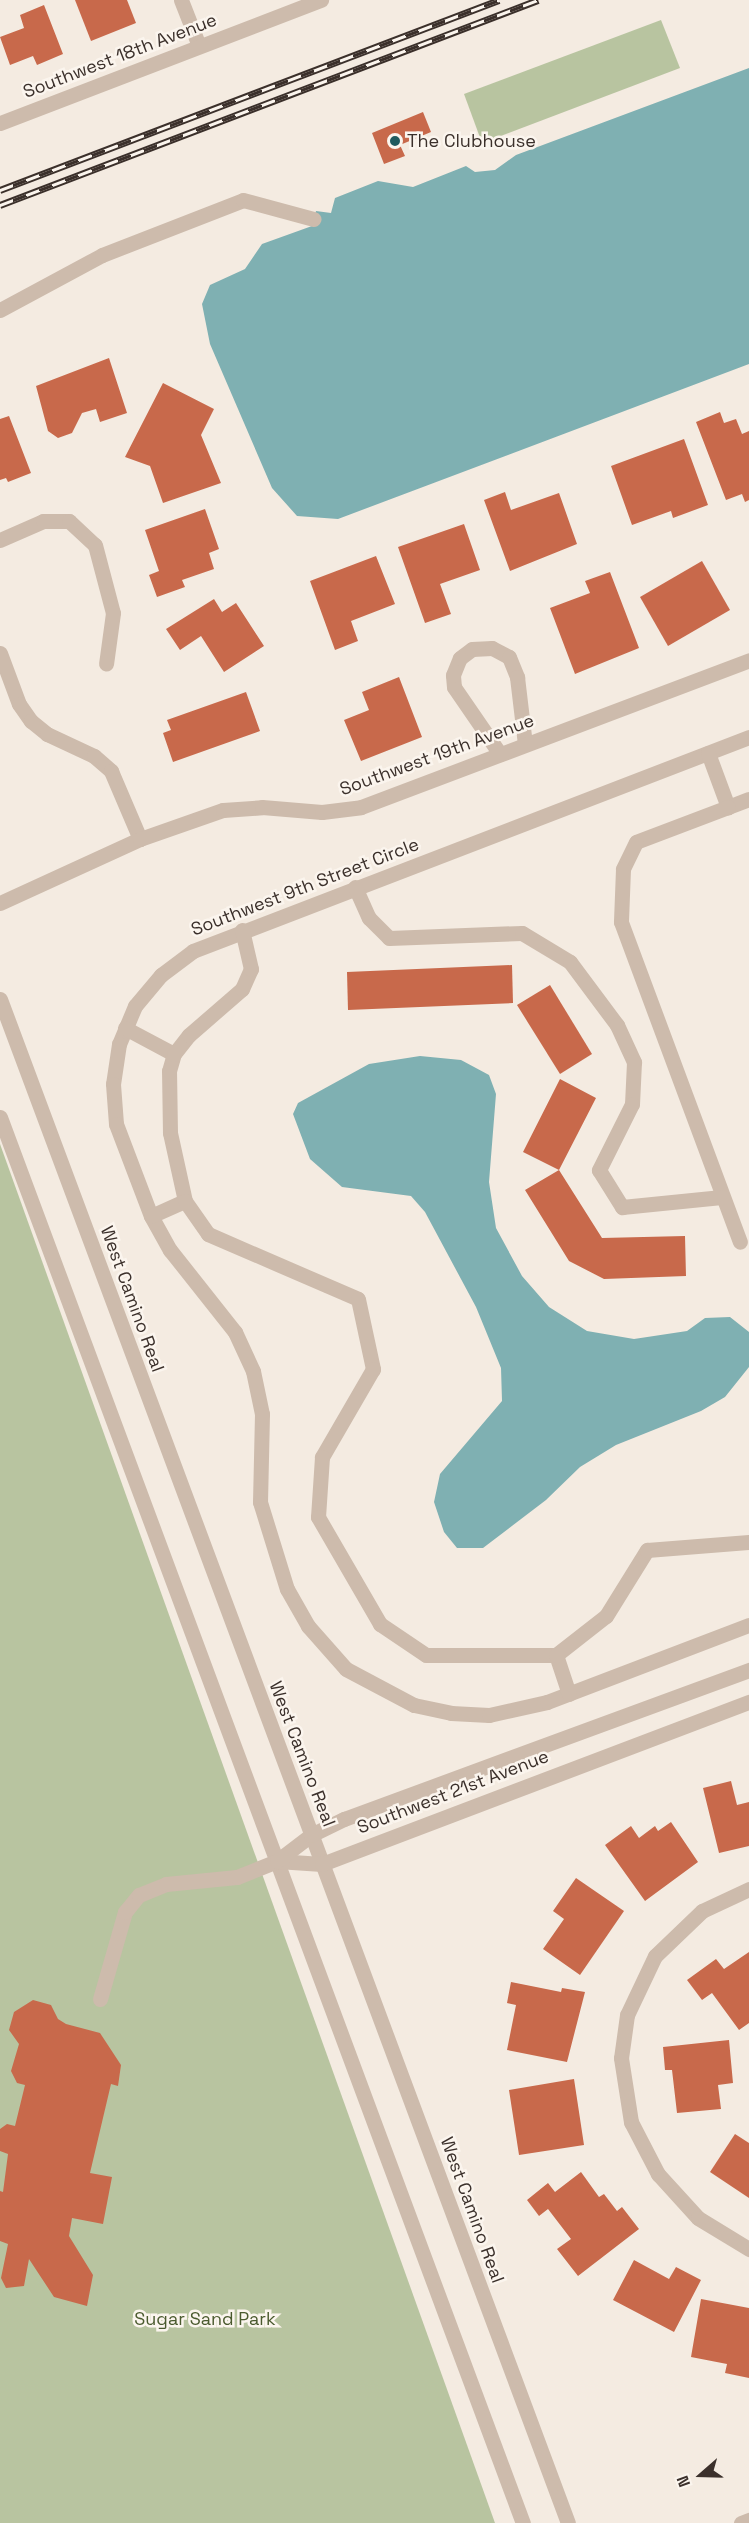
<!DOCTYPE html>
<html>
<head>
<meta charset="utf-8">
<style>
	body { margin:0 }
	#map { position:relative; width:749px; height:2523px; overflow:hidden; background:#f4ebe1; font-family:"Space Grotesk",sans-serif }
	div>[style] { position:absolute }
	.green>* { inset:0; background:#b8c4a0 }
	.water>* { inset:0; background:#7fb0b2 }
	.building>* { inset:0; background:#c8694b }
	.minor>* { height:15px; margin:-7.5px; padding:0 7.5px; transform-origin:7.5px; border-radius:7.5px; background:#cdbbac }
	.rail>* { height:7px; margin-top:-3.5px; transform-origin:0; background:repeating-linear-gradient(90deg,#fbf5ee 0 14px,#3b302b 0 28px); box-sizing:border-box; border-block:2px solid #3b302b }
	.dots>* { width:16px; height:16px; translate:-50% -50%; box-sizing:border-box; border:3px solid #fbf5ee; border-radius:50% }
	span { translate:-50% -50%; white-space:nowrap; text-align:center; line-height:1.15; -webkit-text-stroke:5px #fbf5ee; paint-order:stroke }
	.street-label { font-size:18px; color:#3b302b }
	.poi-label { font-size:18px; color:#3b302b }
	.left { translate:0 -50%; text-align:left }
	.park-label { font-size:18px; color:#4a5a2e }
	.north { position:absolute; left:671px; top:2445px; width:60px; height:60px; -webkit-text-stroke:4px #fbf5ee; paint-order:stroke; rotate:250deg; font-size:16px; font-weight:700; line-height:24px; text-align:center; color:#3b302b }
	.north::after { content:''; display:block; margin:auto; width:21px; height:27px; background:#3b302b; clip-path:polygon(50% 0,100% 100%,50% 72%,0 100%) }
</style>
</head>
<body>
<div id="map">
	<div class="green">
		<i style="clip-path:polygon(661px 20px,680px 68px,482px 143px,464px 94px)"></i>
		<i style="clip-path:polygon(0 1144px,495px 2523px,0 2523px)"></i>
	</div>
	<div class="water">
		<i style="clip-path:polygon(749px 68px,749px 364px,338px 519px,297px 516px,272px 488px,210px 344px,202px 304px,210px 285px,245px 269px,262px 244px,312px 226px,316px 211px,331px 213px,335px 198px,378px 181px,413px 187px,466px 166px,475px 172px,495px 170px,516px 155px)"></i>
		<i style="clip-path:polygon(420px 1056px,461px 1060px,489px 1075px,496px 1094px,489px 1182px,496px 1228px,522px 1276px,549px 1307px,587px 1331px,634px 1339px,687px 1331px,705px 1318px,730px 1317px,749px 1332px,749px 1367px,725px 1397px,701px 1411px,616px 1445px,580px 1467px,546px 1500px,483px 1548px,457px 1548px,444px 1532px,434px 1502px,440px 1474px,502px 1401px,501px 1368px,476px 1307px,425px 1212px,411px 1196px,342px 1187px,310px 1159px,293px 1114px,298px 1103px,369px 1064px)"></i>
	</div>
	<div class="building">
		<i style="clip-path:polygon(75px 0,127px 0,136px 23px,91px 41px)"></i>
		<i style="clip-path:polygon(44px 5px,63px 54px,37px 65px,33px 56px,10px 65px,0 37px,24px 28px,20px 15px)"></i>
		<i style="clip-path:polygon(423px 112px,431px 132px,400px 145px,405px 156px,384px 164px,372px 133px)"></i>
		<i style="clip-path:polygon(109px 358px,127px 413px,100px 422px,96px 409px,82px 413px,72px 433px,58px 438px,48px 431px,36px 386px)"></i>
		<i style="clip-path:polygon(163px 383px,214px 409px,201px 435px,221px 483px,163px 503px,150px 466px,125px 457px)"></i>
		<i style="clip-path:polygon(720px 412px,724px 423px,736px 419px,742px 434px,749px 431px,749px 500px,745px 502px,742px 494px,726px 500px,696px 422px)"></i>
		<i style="clip-path:polygon(9px 416px,31px 473px,8px 482px,6px 478px,0 480px,0 419px)"></i>
		<i style="clip-path:polygon(684px 439px,708px 505px,673px 518px,671px 511px,632px 525px,611px 466px)"></i>
		<i style="clip-path:polygon(505px 492px,511px 510px,559px 493px,577px 544px,510px 571px,484px 500px)"></i>
		<i style="clip-path:polygon(205px 509px,219px 549px,209px 553px,214px 569px,182px 580px,185px 587px,157px 597px,149px 575px,159px 571px,145px 530px)"></i>
		<i style="clip-path:polygon(464px 524px,480px 570px,440px 584px,451px 614px,425px 623px,398px 547px)"></i>
		<i style="clip-path:polygon(376px 556px,395px 604px,351px 621px,358px 641px,335px 650px,310px 581px)"></i>
		<i style="clip-path:polygon(702px 561px,730px 610px,668px 646px,640px 597px)"></i>
		<i style="clip-path:polygon(610px 572px,639px 648px,575px 674px,550px 608px,590px 593px,585px 581px)"></i>
		<i style="clip-path:polygon(214px 599px,222px 612px,236px 603px,264px 646px,224px 672px,201px 636px,180px 650px,166px 629px)"></i>
		<i style="clip-path:polygon(399px 677px,422px 737px,361px 761px,344px 720px,369px 710px,362px 692px)"></i>
		<i style="clip-path:polygon(246px 692px,260px 731px,173px 762px,163px 733px,171px 730px,167px 720px)"></i>
		<i style="clip-path:polygon(512px 965px,513px 1003px,348px 1010px,347px 972px)"></i>
		<i style="clip-path:polygon(550px 985px,592px 1054px,560px 1074px,517px 1005px)"></i>
		<i style="clip-path:polygon(560px 1079px,596px 1098px,559px 1170px,602px 1238px,685px 1236px,686px 1276px,604px 1279px,569px 1261px,525px 1190px,559px 1170px,523px 1152px)"></i>
		<i style="clip-path:polygon(731px 1781px,737px 1805px,749px 1802px,749px 1846px,719px 1853px,703px 1788px)"></i>
		<i style="clip-path:polygon(671px 1822px,698px 1862px,645px 1901px,605px 1845px,631px 1826px,639px 1838px,655px 1826px,658px 1831px)"></i>
		<i style="clip-path:polygon(576px 1878px,624px 1911px,580px 1975px,543px 1949px,564px 1919px,553px 1911px)"></i>
		<i style="clip-path:polygon(749px 1952px,749px 2023px,739px 2030px,712px 1993px,702px 2000px,687px 1980px,716px 1959px,724px 1969px)"></i>
		<i style="clip-path:polygon(511px 1982px,561px 1992px,562px 1988px,585px 1992px,567px 2062px,507px 2050px,516px 2005px,507px 2003px)"></i>
		<i style="clip-path:polygon(33px 2000px,51px 2005px,58px 2019px,66px 2024px,100px 2033px,121px 2065px,118px 2086px,111px 2084px,90px 2173px,112px 2177px,103px 2224px,72px 2218px,69px 2236px,93px 2275px,87px 2306px,54px 2297px,29px 2259px,24px 2286px,6px 2288px,1px 2278px,8px 2244px,0 2241px,0 2191px,3px 2192px,8px 2154px,0 2151px,0 2129px,7px 2124px,15px 2126px,25px 2085px,17px 2083px,11px 2071px,19px 2044px,9px 2030px,14px 2012px)"></i>
		<i style="clip-path:polygon(729px 2040px,733px 2083px,718px 2085px,721px 2109px,677px 2113px,672px 2070px,665px 2070px,663px 2047px)"></i>
		<i style="clip-path:polygon(574px 2079px,584px 2145px,519px 2155px,509px 2090px)"></i>
		<i style="clip-path:polygon(735px 2134px,749px 2143px,749px 2198px,710px 2172px)"></i>
		<i style="clip-path:polygon(581px 2172px,599px 2197px,604px 2194px,617px 2211px,622px 2207px,639px 2229px,578px 2276px,557px 2249px,571px 2239px,548px 2209px,539px 2216px,527px 2200px,548px 2183px,555px 2192px)"></i>
		<i style="clip-path:polygon(634px 2260px,669px 2279px,676px 2267px,701px 2280px,674px 2332px,613px 2300px)"></i>
		<i style="clip-path:polygon(701px 2299px,749px 2308px,749px 2378px,725px 2373px,727px 2364px,691px 2357px)"></i>
	</div>
	<div class="minor">
		<i style="left:181px;top:0;width:49px;rotate:68.6deg"></i>
		<i style="left:0;top:123px;width:344px;rotate:-21deg"></i>
		<i style="left:0;top:310px;width:116px;rotate:-28.3deg"></i>
		<i style="left:102px;top:255px;width:151px;rotate:-21.3deg"></i>
		<i style="left:243px;top:200px;width:73px;rotate:15deg"></i>
		<i style="left:0;top:540px;width:47px;rotate:-23.8deg"></i>
		<i style="left:43px;top:521px;width:26px"></i>
		<i style="left:69px;top:521px;width:35px;rotate:43deg"></i>
		<i style="left:95px;top:545px;width:70px;rotate:75.2deg"></i>
		<i style="left:113px;top:613px;width:51px;rotate:97.8deg"></i>
		<i style="left:0;top:653px;width:54px;rotate:69.6deg"></i>
		<i style="left:19px;top:704px;width:21px;rotate:55deg"></i>
		<i style="left:31px;top:721px;width:21px;rotate:39deg"></i>
		<i style="left:47px;top:734px;width:52px;rotate:25.1deg"></i>
		<i style="left:94px;top:756px;width:23px;rotate:41deg"></i>
		<i style="left:111px;top:771px;width:74px;rotate:66.9deg"></i>
		<i style="left:749px;top:737px;width:596px;rotate:158.95deg"></i>
		<i style="left:193px;top:951px;width:40px;rotate:143deg"></i>
		<i style="left:161px;top:975px;width:40px;rotate:130deg"></i>
		<i style="left:135px;top:1006px;width:41px;rotate:112.8deg"></i>
		<i style="left:119px;top:1044px;width:40px;rotate:98.5deg"></i>
		<i style="left:113px;top:1084px;width:40px;rotate:85.7deg"></i>
		<i style="left:116px;top:1124px;width:98px;rotate:69.2deg"></i>
		<i style="left:151px;top:1216px;width:39px;rotate:61deg"></i>
		<i style="left:170px;top:1250px;width:105px;rotate:51.6deg"></i>
		<i style="left:235px;top:1332px;width:43px;rotate:65.2deg"></i>
		<i style="left:253px;top:1371px;width:44px;rotate:78.2deg"></i>
		<i style="left:262px;top:1414px;width:88px;rotate:91.3deg"></i>
		<i style="left:260px;top:1502px;width:91px;rotate:72.8deg"></i>
		<i style="left:287px;top:1589px;width:43px;rotate:60.4deg"></i>
		<i style="left:308px;top:1626px;width:57px;rotate:48.5deg"></i>
		<i style="left:346px;top:1669px;width:77px;rotate:27.9deg"></i>
		<i style="left:414px;top:1705px;width:38px;rotate:12deg"></i>
		<i style="left:451px;top:1713px;width:38px;rotate:3deg"></i>
		<i style="left:489px;top:1715px;width:59px;rotate:-12.6deg"></i>
		<i style="left:547px;top:1702px;width:216px;rotate:-20.9deg"></i>
		<i style="left:708px;top:753px;width:58px;rotate:69.7deg"></i>
		<i style="left:728px;top:807px;width:22px;rotate:-21deg"></i>
		<i style="left:500px;top:754px;width:81px;rotate:-124.5deg"></i>
		<i style="left:454px;top:687px;width:12px;rotate:-95deg"></i>
		<i style="left:453px;top:675px;width:18px;rotate:-68deg"></i>
		<i style="left:460px;top:658px;width:15px;rotate:-37deg"></i>
		<i style="left:472px;top:649px;width:20px;rotate:-3deg"></i>
		<i style="left:492px;top:648px;width:19px;rotate:28deg"></i>
		<i style="left:509px;top:657px;width:22px;rotate:68deg"></i>
		<i style="left:517px;top:677px;width:67px;rotate:83.2deg"></i>
		<i style="left:728px;top:807px;width:98px;rotate:159.2deg"></i>
		<i style="left:636px;top:842px;width:30px;rotate:116deg"></i>
		<i style="left:623px;top:869px;width:53px;rotate:92.2deg"></i>
		<i style="left:621px;top:922px;width:341px;rotate:69.6deg"></i>
		<i style="left:355px;top:887px;width:34px;rotate:66deg"></i>
		<i style="left:369px;top:918px;width:28px;rotate:45deg"></i>
		<i style="left:389px;top:938px;width:133px;rotate:-2.2deg"></i>
		<i style="left:522px;top:933px;width:56px;rotate:31.1deg"></i>
		<i style="left:570px;top:962px;width:79px;rotate:53.3deg"></i>
		<i style="left:617px;top:1025px;width:41px;rotate:65.3deg"></i>
		<i style="left:634px;top:1062px;width:42px;rotate:92.7deg"></i>
		<i style="left:632px;top:1104px;width:74px;rotate:116.6deg"></i>
		<i style="left:599px;top:1170px;width:44px;rotate:58.1deg"></i>
		<i style="left:622px;top:1207px;width:100px;rotate:-5.7deg"></i>
		<i style="left:0;top:903px;width:154px;rotate:-24.6deg"></i>
		<i style="left:140px;top:839px;width:88px;rotate:-19.3deg"></i>
		<i style="left:223px;top:810px;width:39px;rotate:-4deg"></i>
		<i style="left:262px;top:807px;width:60px;rotate:4.8deg"></i>
		<i style="left:322px;top:812px;width:39px;rotate:-7deg"></i>
		<i style="left:361px;top:807px;width:415px;rotate:-20.7deg"></i>
		<i style="left:0;top:999px;width:1626px;rotate:69.56deg"></i>
		<i style="left:125px;top:1028px;width:55px;rotate:28deg"></i>
		<i style="left:0;top:1117px;width:1500px;rotate:69.6deg"></i>
		<i style="left:185px;top:1201px;width:70px;rotate:-102.4deg"></i>
		<i style="left:170px;top:1133px;width:62px;rotate:-90.9deg"></i>
		<i style="left:169px;top:1071px;width:18px;rotate:-74deg"></i>
		<i style="left:174px;top:1054px;width:24px;rotate:-52deg"></i>
		<i style="left:189px;top:1035px;width:70px;rotate:-41deg"></i>
		<i style="left:242px;top:989px;width:22px;rotate:-66deg"></i>
		<i style="left:251px;top:969px;width:40px;rotate:-103deg"></i>
		<i style="left:151px;top:1216px;width:37px;rotate:-24deg"></i>
		<i style="left:185px;top:1201px;width:40px;rotate:55.1deg"></i>
		<i style="left:208px;top:1234px;width:163px;rotate:23.4deg"></i>
		<i style="left:358px;top:1299px;width:72px;rotate:77.9deg"></i>
		<i style="left:373px;top:1369px;width:102px;rotate:120.1deg"></i>
		<i style="left:322px;top:1457px;width:60px;rotate:93.8deg"></i>
		<i style="left:318px;top:1517px;width:124px;rotate:59.9deg"></i>
		<i style="left:380px;top:1624px;width:55px;rotate:34deg"></i>
		<i style="left:426px;top:1655px;width:130px"></i>
		<i style="left:569px;top:1694px;width:41px;rotate:-108.4deg"></i>
		<i style="left:556px;top:1655px;width:63px;rotate:-38deg"></i>
		<i style="left:606px;top:1616px;width:78px;rotate:-58.2deg"></i>
		<i style="left:647px;top:1550px;width:102px;rotate:-4.5deg"></i>
		<i style="left:277px;top:1861px;width:45px;rotate:3.8deg"></i>
		<i style="left:322px;top:1864px;width:457px;rotate:-20.8deg"></i>
		<i style="left:749px;top:1889px;width:52px;rotate:154.9deg"></i>
		<i style="left:702px;top:1911px;width:65px;rotate:136.2deg"></i>
		<i style="left:655px;top:1956px;width:65px;rotate:115.4deg"></i>
		<i style="left:627px;top:2015px;width:43px;rotate:97.9deg"></i>
		<i style="left:621px;top:2058px;width:65px;rotate:81.1deg"></i>
		<i style="left:631px;top:2122px;width:59px;rotate:62.6deg"></i>
		<i style="left:658px;top:2174px;width:59px;rotate:47.7deg"></i>
		<i style="left:698px;top:2218px;width:60px;rotate:31.3deg"></i>
		<i style="left:100px;top:1999px;width:91px;rotate:-74deg"></i>
		<i style="left:125px;top:1912px;width:22px;rotate:-51deg"></i>
		<i style="left:139px;top:1895px;width:29px;rotate:-22deg"></i>
		<i style="left:166px;top:1884px;width:71px;rotate:-5.6deg"></i>
		<i style="left:237px;top:1877px;width:43px;rotate:-21.8deg"></i>
		<i style="left:277px;top:1861px;width:43px;rotate:-37.4deg"></i>
		<i style="left:311px;top:1835px;width:37px;rotate:-26deg"></i>
		<i style="left:344px;top:1819px;width:432px;rotate:-20.2deg"></i>
		<i style="left:741px;top:2523px;width:9px;rotate:-21deg"></i>
	</div>
	<div class="rail">
		<i style="left:0;top:190px;width:534px;rotate:-20.84deg"></i>
		<i style="left:0;top:205px;width:576px;rotate:-20.86deg"></i>
	</div>
	<div class="dots">
		<i style="left:395px;top:141px;background:#1f5a5e"></i>
	</div>
	<div class="street-label">
		<span style="left:120px;top:56px;rotate:-21deg">Southwest 18th Avenue</span>
		<span style="left:437px;top:755px;rotate:-20deg">Southwest 19th Avenue</span>
		<span style="left:305px;top:887px;rotate:-21deg">Southwest 9th Street Circle</span>
		<span style="left:132px;top:1299px;rotate:70deg">West Camino Real</span>
		<span style="left:302px;top:1754px;rotate:69deg">West Camino Real</span>
		<span style="left:453px;top:1792px;rotate:-21deg">Southwest 21st Avenue</span>
		<span style="left:472px;top:2210px;rotate:70deg">West Camino Real</span>
	</div>
	<div class="poi-label">
		<span class="left" style="left:407px;top:141px">The Clubhouse</span>
	</div>
	<div class="park-label">
		<span style="left:205px;top:2319px">Sugar Sand Park</span>
	</div>
	<div class="north">N</div>
</div>
</body>
</html>
